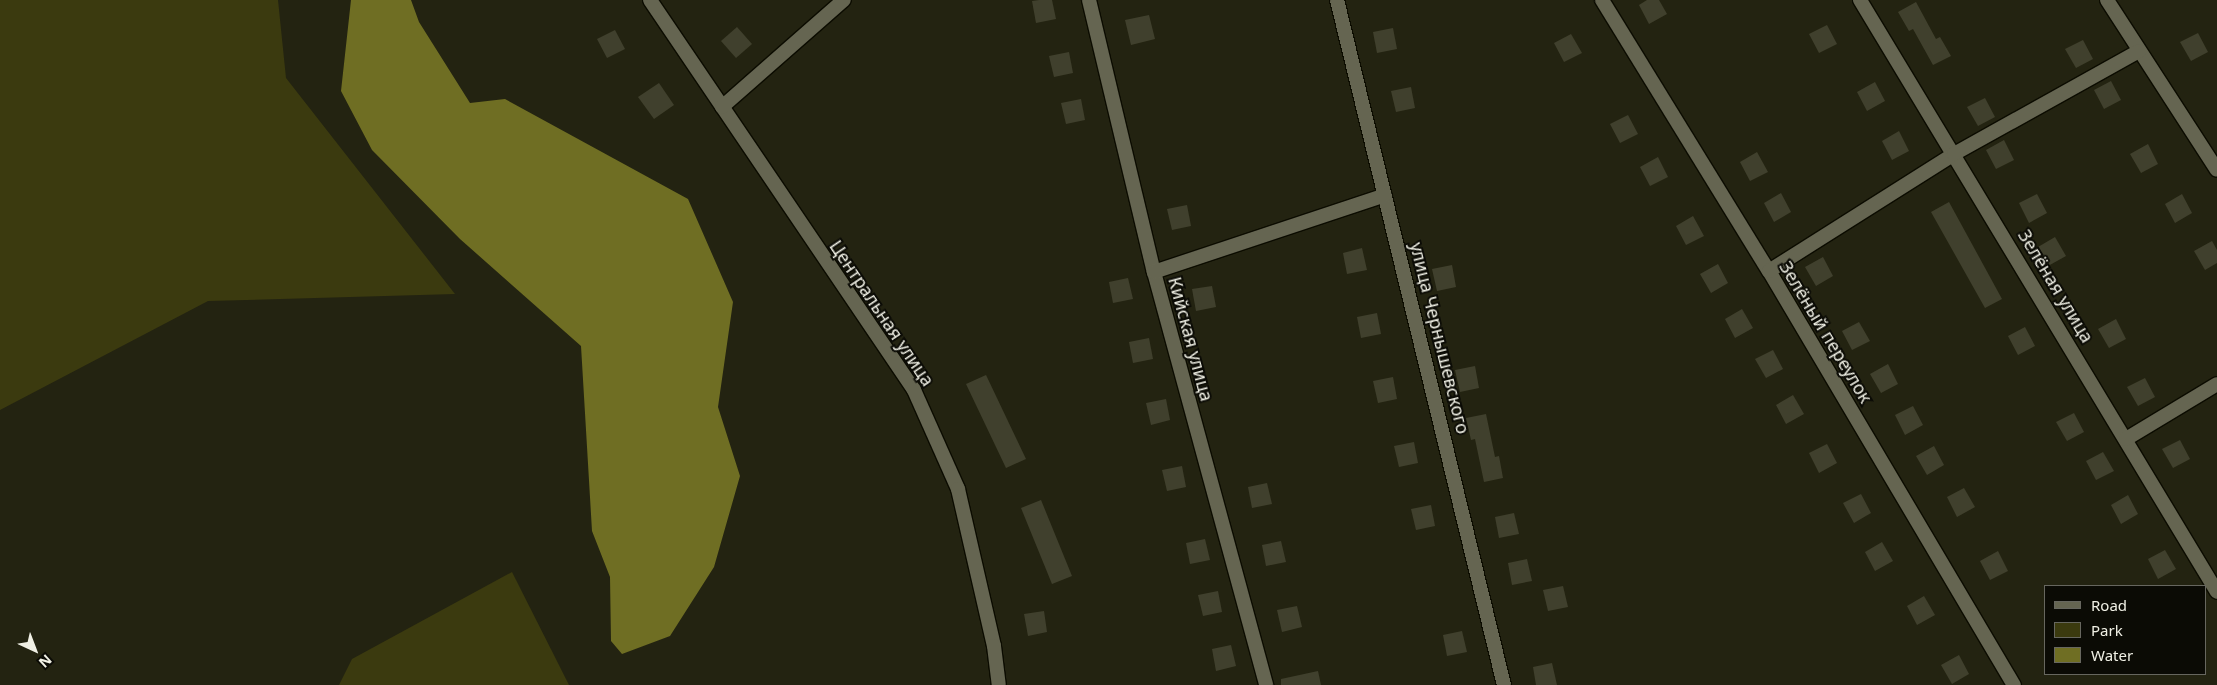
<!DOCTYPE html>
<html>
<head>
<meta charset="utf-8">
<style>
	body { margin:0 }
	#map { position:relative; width:2217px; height:685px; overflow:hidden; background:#232311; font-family:"Noto Sans",sans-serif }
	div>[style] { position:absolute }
	.green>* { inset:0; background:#3b3a0f }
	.water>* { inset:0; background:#6f6e23 }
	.building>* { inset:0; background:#40402d }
	.roads { filter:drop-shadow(1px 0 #0c0c00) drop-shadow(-1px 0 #0c0c00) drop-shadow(0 1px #0c0c00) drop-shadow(0 -1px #0c0c00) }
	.minor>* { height:14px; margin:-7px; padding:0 7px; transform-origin:7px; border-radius:7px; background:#656551 }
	span { translate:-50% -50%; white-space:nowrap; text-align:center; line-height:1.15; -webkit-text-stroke:4px #0b0b05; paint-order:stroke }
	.street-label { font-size:18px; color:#f0f0e5 }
	.legend { position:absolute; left:2044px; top:585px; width:162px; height:90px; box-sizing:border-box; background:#0b0b05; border:1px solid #67675f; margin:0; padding:6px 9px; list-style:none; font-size:15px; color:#f0f0e5 }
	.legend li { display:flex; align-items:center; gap:10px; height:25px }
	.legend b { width:25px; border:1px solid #67675f }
	.north { position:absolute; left:10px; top:625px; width:50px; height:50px; -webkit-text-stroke:4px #0b0b05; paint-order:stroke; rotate:137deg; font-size:14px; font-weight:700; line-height:20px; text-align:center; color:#f0f0e5 }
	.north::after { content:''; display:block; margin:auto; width:18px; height:22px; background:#f0f0e5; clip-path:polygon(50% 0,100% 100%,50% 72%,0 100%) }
</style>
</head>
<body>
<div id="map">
	<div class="green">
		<i style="clip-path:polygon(0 0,278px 0,286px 78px,455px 294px,208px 301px,0 410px)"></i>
		<i style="clip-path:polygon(512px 572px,569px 685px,339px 685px,352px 659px)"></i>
	</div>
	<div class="water">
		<i style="clip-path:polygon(351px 0,411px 0,419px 22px,470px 103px,505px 99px,688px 199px,733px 302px,718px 407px,740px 476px,714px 567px,670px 636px,622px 654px,611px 641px,610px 577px,592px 531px,581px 346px,460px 239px,372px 150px,341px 91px)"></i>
	</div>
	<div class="building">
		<i style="clip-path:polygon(1039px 0,1052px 0,1056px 19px,1036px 23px,1032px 1px)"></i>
		<i style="clip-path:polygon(1647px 0,1659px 0,1667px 14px,1649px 24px,1639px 5px)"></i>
		<i style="clip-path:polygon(1916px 2px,1936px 39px,1940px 37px,1951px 56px,1933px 65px,1913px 29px,1909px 31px,1898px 12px)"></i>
		<i style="clip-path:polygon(1149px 15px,1155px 39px,1131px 45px,1125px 20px)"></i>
		<i style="clip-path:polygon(1827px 25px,1837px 44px,1819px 53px,1809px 34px)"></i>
		<i style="clip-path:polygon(737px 27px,752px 44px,736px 58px,721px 41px)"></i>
		<i style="clip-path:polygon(1393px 28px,1397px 49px,1377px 53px,1373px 32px)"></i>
		<i style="clip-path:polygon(615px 30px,625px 49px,607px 58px,597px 39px)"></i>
		<i style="clip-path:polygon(2198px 33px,2208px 52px,2191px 61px,2180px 42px)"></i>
		<i style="clip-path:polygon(1571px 34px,1582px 53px,1564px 62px,1554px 43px)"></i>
		<i style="clip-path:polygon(2083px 40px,2093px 59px,2076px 68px,2065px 49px)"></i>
		<i style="clip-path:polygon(1069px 52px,1073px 73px,1054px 77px,1049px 56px)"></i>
		<i style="clip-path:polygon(2111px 81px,2121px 100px,2104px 109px,2094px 90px)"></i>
		<i style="clip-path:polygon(1875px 82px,1885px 101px,1867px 111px,1857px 92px)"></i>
		<i style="clip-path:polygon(659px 83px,674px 105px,654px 119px,638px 97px)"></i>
		<i style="clip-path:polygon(1411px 87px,1415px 108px,1396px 112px,1391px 91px)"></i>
		<i style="clip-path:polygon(1985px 98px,1995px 117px,1978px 126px,1967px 107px)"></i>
		<i style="clip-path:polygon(1081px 99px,1085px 120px,1066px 124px,1061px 103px)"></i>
		<i style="clip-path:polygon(1628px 115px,1638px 134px,1620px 143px,1610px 124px)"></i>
		<i style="clip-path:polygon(1899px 131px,1909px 151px,1892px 160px,1882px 141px)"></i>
		<i style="clip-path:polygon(2004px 140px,2014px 160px,1996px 169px,1986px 150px)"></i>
		<i style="clip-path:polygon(2148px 144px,2158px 164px,2141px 173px,2130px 154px)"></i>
		<i style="clip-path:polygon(1757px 152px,1768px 172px,1750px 181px,1740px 162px)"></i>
		<i style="clip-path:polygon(1658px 157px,1668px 177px,1650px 186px,1640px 167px)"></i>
		<i style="clip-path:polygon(1781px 193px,1791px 212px,1774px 222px,1764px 203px)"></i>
		<i style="clip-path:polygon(2037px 194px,2047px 213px,2029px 223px,2019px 203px)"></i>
		<i style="clip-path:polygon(2182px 194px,2192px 213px,2175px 223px,2165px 204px)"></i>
		<i style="clip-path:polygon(1949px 202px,2002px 299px,1985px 308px,1931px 212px)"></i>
		<i style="clip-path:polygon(1187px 205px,1191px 226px,1172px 230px,1167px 209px)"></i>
		<i style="clip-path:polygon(1693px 216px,1704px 236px,1686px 245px,1676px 226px)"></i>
		<i style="clip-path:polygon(2055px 237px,2066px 256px,2048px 266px,2038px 247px)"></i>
		<i style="clip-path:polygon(2212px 241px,2217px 250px,2217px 263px,2205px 270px,2194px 251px)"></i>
		<i style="clip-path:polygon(1362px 248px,1367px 270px,1347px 274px,1343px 253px)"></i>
		<i style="clip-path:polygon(1823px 257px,1833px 276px,1816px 286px,1805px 267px)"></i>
		<i style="clip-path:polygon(1718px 264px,1728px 283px,1711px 293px,1700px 274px)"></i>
		<i style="clip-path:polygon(1452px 265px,1456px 287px,1437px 291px,1432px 269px)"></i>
		<i style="clip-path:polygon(1128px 278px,1133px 299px,1113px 303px,1109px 282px)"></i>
		<i style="clip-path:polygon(1212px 286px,1216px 307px,1196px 311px,1192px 289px)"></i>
		<i style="clip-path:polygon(1742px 309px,1753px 328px,1735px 338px,1725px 319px)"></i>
		<i style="clip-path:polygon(1377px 313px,1381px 334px,1361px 338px,1357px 317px)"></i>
		<i style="clip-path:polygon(2116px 319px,2126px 339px,2109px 348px,2098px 329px)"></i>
		<i style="clip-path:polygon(1859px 322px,1870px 341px,1852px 350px,1842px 331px)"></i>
		<i style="clip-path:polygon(2025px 327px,2035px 346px,2018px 355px,2008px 336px)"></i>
		<i style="clip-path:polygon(1149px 338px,1153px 359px,1133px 363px,1129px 342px)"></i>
		<i style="clip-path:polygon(1773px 350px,1783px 369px,1766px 378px,1755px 359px)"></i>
		<i style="clip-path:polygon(1888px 364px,1898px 384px,1881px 393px,1870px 374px)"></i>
		<i style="clip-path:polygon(1475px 366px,1479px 388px,1460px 392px,1455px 370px)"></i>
		<i style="clip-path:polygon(986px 375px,1026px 459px,1006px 468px,966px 384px)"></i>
		<i style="clip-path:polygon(1393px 377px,1397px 399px,1378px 403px,1373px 381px)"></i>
		<i style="clip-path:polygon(2145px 378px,2155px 397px,2138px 406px,2127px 387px)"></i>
		<i style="clip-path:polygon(1793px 395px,1804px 414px,1786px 424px,1776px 405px)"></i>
		<i style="clip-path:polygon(1166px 399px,1170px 420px,1151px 425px,1146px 403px)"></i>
		<i style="clip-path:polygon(1913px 406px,1923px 425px,1905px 435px,1895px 415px)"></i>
		<i style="clip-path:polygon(2074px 413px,2084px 432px,2067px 441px,2056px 422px)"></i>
		<i style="clip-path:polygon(1486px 414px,1495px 457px,1499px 456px,1503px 478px,1484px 482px,1475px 439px,1471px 440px,1466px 418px)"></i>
		<i style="clip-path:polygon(2180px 440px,2190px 459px,2173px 468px,2162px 449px)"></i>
		<i style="clip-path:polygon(1414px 442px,1418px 463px,1399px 467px,1394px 446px)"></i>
		<i style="clip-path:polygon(1827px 444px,1837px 463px,1819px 473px,1809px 453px)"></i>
		<i style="clip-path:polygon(1934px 446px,1944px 465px,1927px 475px,1916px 456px)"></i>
		<i style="clip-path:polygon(2103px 452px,2114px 471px,2096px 480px,2086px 461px)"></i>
		<i style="clip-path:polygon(1182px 466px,1186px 487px,1167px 491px,1162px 470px)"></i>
		<i style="clip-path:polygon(1267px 483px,1272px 504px,1252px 508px,1248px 487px)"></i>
		<i style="clip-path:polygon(1964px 488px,1975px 507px,1957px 517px,1947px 497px)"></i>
		<i style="clip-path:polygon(1861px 494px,1871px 513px,1854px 523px,1843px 503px)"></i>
		<i style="clip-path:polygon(2128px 495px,2138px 514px,2121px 524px,2111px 505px)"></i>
		<i style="clip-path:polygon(1041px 500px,1072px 576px,1052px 584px,1021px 508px)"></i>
		<i style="clip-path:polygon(1431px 505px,1435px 526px,1416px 530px,1411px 509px)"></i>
		<i style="clip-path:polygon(1514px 513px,1519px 534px,1499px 538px,1495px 517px)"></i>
		<i style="clip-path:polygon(1205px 539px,1210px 560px,1190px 564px,1186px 543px)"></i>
		<i style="clip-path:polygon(1281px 541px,1286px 562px,1266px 566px,1262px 545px)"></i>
		<i style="clip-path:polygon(1882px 542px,1893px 561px,1875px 571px,1865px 552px)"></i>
		<i style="clip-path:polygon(2165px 550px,2176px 569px,2158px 579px,2148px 559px)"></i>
		<i style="clip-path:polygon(1998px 551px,2008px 571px,1990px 580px,1980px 561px)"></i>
		<i style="clip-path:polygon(1527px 559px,1532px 581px,1512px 585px,1508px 563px)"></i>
		<i style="clip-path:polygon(1563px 586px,1568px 607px,1548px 611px,1543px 590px)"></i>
		<i style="clip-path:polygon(1218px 591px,1222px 612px,1203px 616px,1198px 595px)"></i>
		<i style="clip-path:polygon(1924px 596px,1935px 615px,1917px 625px,1907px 606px)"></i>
		<i style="clip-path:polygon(1297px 606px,1302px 627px,1282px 632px,1277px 610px)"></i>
		<i style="clip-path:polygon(1044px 611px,1047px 632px,1028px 636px,1024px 614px)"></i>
		<i style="clip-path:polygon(1462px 631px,1467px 652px,1447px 656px,1443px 635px)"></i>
		<i style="clip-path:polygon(1231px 645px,1236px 666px,1216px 671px,1212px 649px)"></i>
		<i style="clip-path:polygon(1959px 655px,1969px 674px,1952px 684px,1941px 665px)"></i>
		<i style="clip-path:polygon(1552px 663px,1557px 685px,1536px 685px,1533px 667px)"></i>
		<i style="clip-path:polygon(1318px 671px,1321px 685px,1281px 685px,1281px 679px)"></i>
	</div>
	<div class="roads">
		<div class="minor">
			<i style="left:650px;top:0;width:471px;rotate:55.9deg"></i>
			<i style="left:914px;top:390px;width:108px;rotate:66deg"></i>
			<i style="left:958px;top:489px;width:161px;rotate:77.1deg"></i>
			<i style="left:994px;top:646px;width:39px;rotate:83deg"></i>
			<i style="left:1089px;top:0;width:280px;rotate:76.6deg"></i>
			<i style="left:1154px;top:272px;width:428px;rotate:74.8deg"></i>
			<i style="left:1337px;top:0;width:705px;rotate:76.3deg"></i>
			<i style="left:1602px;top:0;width:318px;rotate:58.4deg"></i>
			<i style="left:1769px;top:271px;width:481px;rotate:59.4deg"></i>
			<i style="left:1860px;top:0;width:691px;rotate:58.91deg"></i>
			<i style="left:2107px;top:0;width:202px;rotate:57.1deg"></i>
			<i style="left:722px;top:107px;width:162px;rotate:-41.3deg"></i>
			<i style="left:1769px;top:271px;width:219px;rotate:-32.3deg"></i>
			<i style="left:1954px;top:154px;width:212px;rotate:-29.1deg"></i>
			<i style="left:1154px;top:272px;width:243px;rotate:-18.4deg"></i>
			<i style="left:2126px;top:439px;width:106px;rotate:-31.1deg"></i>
		</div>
	</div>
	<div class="street-label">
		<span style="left:2056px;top:286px;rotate:59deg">Зелёная улица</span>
		<span style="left:882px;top:313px;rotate:56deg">Центральная улица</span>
		<span style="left:1826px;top:332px;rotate:59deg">Зелёный переулок</span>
		<span style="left:1440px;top:338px;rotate:76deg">улица Чернышевского</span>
		<span style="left:1191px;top:339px;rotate:75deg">Кийская улица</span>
	</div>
	<ul class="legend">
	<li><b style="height:6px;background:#656551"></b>Road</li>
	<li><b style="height:14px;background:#3b3a0f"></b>Park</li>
	<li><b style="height:14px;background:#6f6e23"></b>Water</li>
	</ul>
	<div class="north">N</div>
</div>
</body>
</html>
